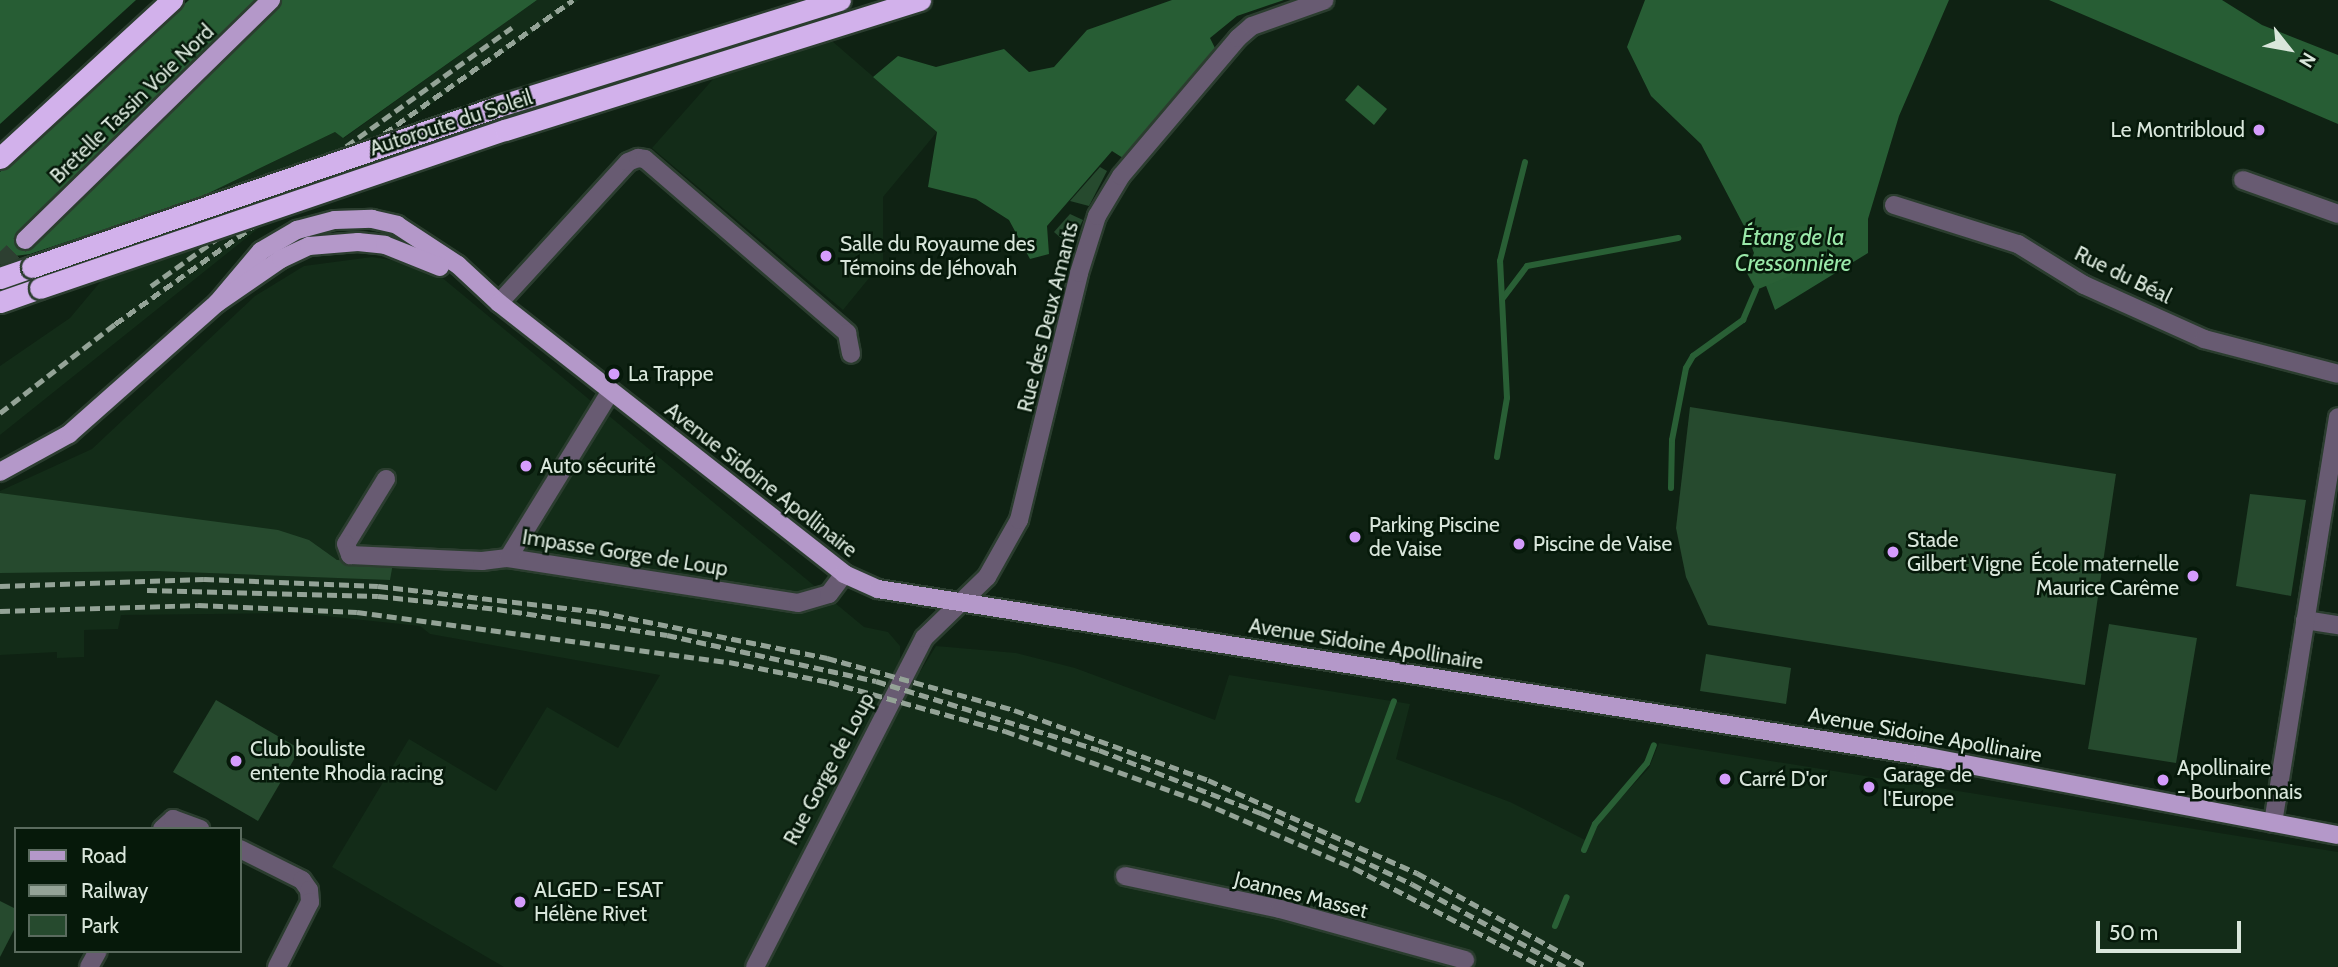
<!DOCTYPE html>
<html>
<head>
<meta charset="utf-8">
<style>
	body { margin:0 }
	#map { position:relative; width:2338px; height:967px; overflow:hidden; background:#0f2213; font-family:Cabin,sans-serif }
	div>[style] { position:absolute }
	.built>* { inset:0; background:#132c18 }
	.green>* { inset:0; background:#264a2e }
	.forest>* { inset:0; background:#275d34 }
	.water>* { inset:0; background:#295f35 }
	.stream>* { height:6px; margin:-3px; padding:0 3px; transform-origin:3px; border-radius:3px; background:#295f35 }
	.major-tunnel>* { height:18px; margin-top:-9px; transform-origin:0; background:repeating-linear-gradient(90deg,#2d3f31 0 18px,transparent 0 27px) }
	.roads { filter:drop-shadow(2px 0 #2b3d2f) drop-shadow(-2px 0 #2b3d2f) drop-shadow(0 2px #2b3d2f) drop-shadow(0 -2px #2b3d2f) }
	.minor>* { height:18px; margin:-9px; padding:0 9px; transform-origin:9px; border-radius:9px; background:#685b72 }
	.major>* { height:18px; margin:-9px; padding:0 9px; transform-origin:9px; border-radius:9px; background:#b498c9 }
	.highway>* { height:21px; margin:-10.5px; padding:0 10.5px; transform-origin:10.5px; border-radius:10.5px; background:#d2b1eb }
	.rail>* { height:5px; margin-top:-2.5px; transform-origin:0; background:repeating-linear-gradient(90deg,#94a397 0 10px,transparent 0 15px) }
	.bridges { filter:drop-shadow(2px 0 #2b3d2f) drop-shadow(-2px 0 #2b3d2f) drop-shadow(0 2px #2b3d2f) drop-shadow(0 -2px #2b3d2f) }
	.highway-bridge>* { height:21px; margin:-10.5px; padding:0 10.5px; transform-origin:10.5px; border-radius:10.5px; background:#d2b1eb }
	.dots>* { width:19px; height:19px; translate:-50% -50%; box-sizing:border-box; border:4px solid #06190a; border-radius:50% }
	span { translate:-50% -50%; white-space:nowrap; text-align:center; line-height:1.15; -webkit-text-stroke:5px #06190a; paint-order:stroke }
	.street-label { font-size:21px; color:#d9e6db }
	.poi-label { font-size:21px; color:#d9e6db }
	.right { translate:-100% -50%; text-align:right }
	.left { translate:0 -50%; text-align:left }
	.water-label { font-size:23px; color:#9ae9a9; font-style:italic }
	.legend { position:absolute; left:14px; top:827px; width:228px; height:126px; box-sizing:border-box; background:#06190a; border:2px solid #5a6b5e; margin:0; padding:9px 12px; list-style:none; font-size:21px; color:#d9e6db }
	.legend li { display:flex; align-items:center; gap:14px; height:35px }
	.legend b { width:35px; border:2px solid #5a6b5e }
	.north { position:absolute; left:2254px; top:14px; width:70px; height:70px; -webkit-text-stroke:5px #06190a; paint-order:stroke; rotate:121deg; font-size:19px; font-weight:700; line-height:28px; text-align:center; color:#d9e6db }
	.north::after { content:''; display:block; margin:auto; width:24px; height:32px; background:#d9e6db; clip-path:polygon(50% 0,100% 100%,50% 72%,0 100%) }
	.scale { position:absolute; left:2096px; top:921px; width:145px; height:32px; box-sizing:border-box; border:4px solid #d9e6db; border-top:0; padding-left:9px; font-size:21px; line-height:24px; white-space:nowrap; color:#d9e6db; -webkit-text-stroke:5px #06190a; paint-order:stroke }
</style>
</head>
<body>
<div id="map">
	<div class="built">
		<i style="clip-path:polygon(537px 0,579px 0,280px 211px,0 435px,0 366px,70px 318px,101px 281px,141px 217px,159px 217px,335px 132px,344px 138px)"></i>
		<i style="clip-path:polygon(832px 41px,937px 132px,883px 197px,883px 261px,843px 310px,652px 148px,715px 77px)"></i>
		<i style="clip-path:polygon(evenodd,372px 257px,428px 266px,864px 627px,888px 632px,900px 646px,900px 666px,920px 672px,936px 646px,1016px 653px,1075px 668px,1215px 720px,1229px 675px,1410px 704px,1396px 759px,1510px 802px,1589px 842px,1602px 818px,1649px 768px,1659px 743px,2338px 852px,2338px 967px,504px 967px,332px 867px,409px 739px,496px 791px,547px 707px,618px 748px,660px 675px,430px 634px,420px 626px,296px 613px,121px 615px,118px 629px,84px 630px,84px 657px,57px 658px,57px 652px,0 655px,0 491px,92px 449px,255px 296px,304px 266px,372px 257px,879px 704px,900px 711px,883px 740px,860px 738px,879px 704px)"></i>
	</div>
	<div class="green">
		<i style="clip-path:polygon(1100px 167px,1107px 171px,1089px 206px,1070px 201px)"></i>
		<i style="clip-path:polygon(1070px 214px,1083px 220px,1070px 246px,1054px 232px)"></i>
		<i style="clip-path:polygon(1690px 407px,2116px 474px,2085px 685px,1708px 625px,1686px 577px,1676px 528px)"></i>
		<i style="clip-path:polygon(0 493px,278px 530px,309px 540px,337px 560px,393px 563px,390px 580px,156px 571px,0 573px)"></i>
		<i style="clip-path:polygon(2250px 494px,2306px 500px,2291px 596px,2236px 586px)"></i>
		<i style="clip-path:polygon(2109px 624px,2197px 638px,2176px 763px,2088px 749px)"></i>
		<i style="clip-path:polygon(1706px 654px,1791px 668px,1786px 704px,1700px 691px)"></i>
		<i style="clip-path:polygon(216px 700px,300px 749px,258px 821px,173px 772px)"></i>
		<i style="clip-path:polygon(0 901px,16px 909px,16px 926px,0 957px)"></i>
	</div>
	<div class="forest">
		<i style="clip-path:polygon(0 0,136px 0,0 124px)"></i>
		<i style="clip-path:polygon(189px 0,537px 0,343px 138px,335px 132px,159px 217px,141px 217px,30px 254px,0 258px,0 172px)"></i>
		<i style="clip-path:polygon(1172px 0,1284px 0,1237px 16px,1210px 38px,1216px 50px,1123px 158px,1112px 151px,1047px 226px,1049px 254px,1030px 259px,1009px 220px,976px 199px,928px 187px,937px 132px,873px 77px,898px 56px,936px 67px,1004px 49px,1029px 72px,1054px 67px,1087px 30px)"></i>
		<i style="clip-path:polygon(1645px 0,1949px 0,1899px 116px,1868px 219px,1868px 253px,1775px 310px,1744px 226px,1701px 144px,1651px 96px,1627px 47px)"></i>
		<i style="clip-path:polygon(2049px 0,2222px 0,2262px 25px,2338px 55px,2338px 124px)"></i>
	</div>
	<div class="water">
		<i style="clip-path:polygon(1358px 85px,1387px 109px,1374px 125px,1345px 100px)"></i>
		<i style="clip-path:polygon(1808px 225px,1840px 236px,1841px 248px,1834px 258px,1756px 290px,1747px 273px,1755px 250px,1779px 230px)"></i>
	</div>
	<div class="stream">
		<i style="left:1503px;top:298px;width:40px;rotate:-53deg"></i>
		<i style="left:1527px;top:266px;width:154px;rotate:-10.5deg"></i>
		<i style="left:1497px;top:457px;width:60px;rotate:-80.4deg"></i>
		<i style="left:1507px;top:398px;width:137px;rotate:-92.9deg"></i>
		<i style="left:1500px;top:261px;width:102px;rotate:-75.8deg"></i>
		<i style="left:1671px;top:488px;width:48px;rotate:-88.8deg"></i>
		<i style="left:1672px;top:440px;width:73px;rotate:-79deg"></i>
		<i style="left:1686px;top:368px;width:14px;rotate:-60deg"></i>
		<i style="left:1693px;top:356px;width:62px;rotate:-35.8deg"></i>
		<i style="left:1743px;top:320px;width:33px;rotate:-67deg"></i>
		<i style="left:1358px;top:800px;width:105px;rotate:-70deg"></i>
		<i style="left:1584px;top:850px;width:28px;rotate:-67deg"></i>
		<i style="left:1595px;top:824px;width:80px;rotate:-49.6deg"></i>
		<i style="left:1647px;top:763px;width:19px;rotate:-69deg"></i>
		<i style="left:1555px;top:926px;width:31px;rotate:-68deg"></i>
	</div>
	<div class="major-tunnel">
		<i style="left:0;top:264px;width:35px;rotate:-44deg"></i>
	</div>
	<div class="roads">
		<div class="minor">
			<i style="left:2243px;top:180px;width:101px;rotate:19.7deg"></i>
			<i style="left:1894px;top:205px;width:130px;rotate:17.5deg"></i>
			<i style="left:2018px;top:244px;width:78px;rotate:31.8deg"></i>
			<i style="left:2084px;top:285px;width:132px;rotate:24.2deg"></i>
			<i style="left:2204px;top:339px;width:138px;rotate:14.6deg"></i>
			<i style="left:499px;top:303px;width:191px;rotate:-47.5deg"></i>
			<i style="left:628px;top:162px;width:11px;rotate:-22deg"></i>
			<i style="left:638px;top:158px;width:7px;rotate:8deg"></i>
			<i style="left:645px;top:159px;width:267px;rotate:40.7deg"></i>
			<i style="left:847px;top:333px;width:21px;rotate:79deg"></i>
			<i style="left:386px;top:479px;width:76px;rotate:121.6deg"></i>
			<i style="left:346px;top:544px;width:12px;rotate:70deg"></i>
			<i style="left:350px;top:555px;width:132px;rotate:2.6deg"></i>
			<i style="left:482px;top:561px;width:26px;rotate:-7deg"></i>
			<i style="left:508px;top:558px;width:293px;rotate:8.8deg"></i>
			<i style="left:798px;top:603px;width:32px;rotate:-16deg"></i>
			<i style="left:829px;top:594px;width:25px;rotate:-53deg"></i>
			<i style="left:508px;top:558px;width:195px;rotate:-58.4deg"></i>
			<i style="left:2305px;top:620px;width:33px;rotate:9deg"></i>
			<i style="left:2273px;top:823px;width:411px;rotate:-80.9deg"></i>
			<i style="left:162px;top:829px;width:15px;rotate:-42deg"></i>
			<i style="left:173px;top:819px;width:29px;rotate:20deg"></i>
			<i style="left:240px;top:849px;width:69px;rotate:26.6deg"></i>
			<i style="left:302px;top:880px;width:12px;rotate:55deg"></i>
			<i style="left:309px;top:890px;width:12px;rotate:85deg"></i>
			<i style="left:310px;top:902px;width:73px;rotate:116.9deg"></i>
			<i style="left:1125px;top:876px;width:158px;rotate:12deg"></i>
			<i style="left:1280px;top:909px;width:192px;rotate:15.4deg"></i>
			<i style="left:89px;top:967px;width:18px;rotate:-61deg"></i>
			<i style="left:755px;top:967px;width:370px;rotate:-62.8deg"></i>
			<i style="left:924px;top:638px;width:88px;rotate:-44.1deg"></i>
			<i style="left:987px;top:577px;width:65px;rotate:-60.7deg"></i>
			<i style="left:1019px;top:520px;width:254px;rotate:-76.3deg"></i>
			<i style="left:1079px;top:273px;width:60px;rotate:-72.5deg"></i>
			<i style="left:1097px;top:216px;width:47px;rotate:-59deg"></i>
			<i style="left:1121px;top:176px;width:181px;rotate:-49.7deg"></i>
			<i style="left:1238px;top:38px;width:18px;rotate:-41deg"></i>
			<i style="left:1252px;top:26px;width:77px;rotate:-19.6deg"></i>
		</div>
		<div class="major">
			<i style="left:25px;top:240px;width:344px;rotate:-44.3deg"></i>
			<i style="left:217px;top:303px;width:68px;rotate:-49.8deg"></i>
			<i style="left:261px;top:251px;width:42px;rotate:-30.3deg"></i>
			<i style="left:297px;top:230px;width:39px;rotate:-15deg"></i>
			<i style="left:335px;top:220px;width:37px;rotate:-2deg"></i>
			<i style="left:372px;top:219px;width:26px;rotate:13deg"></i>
			<i style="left:397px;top:225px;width:73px;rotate:33.3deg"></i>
			<i style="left:458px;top:265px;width:56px;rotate:42.8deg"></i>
			<i style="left:499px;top:303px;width:439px;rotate:38.1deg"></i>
			<i style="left:844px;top:574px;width:37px;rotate:24deg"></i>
			<i style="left:878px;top:589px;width:1058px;rotate:9.08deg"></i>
			<i style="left:1923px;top:756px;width:422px;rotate:10.8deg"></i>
			<i style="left:0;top:472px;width:79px;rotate:-28.8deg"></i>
			<i style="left:69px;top:434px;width:198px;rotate:-41.5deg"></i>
			<i style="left:217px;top:303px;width:78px;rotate:-34.5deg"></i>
			<i style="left:281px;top:259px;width:31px;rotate:-25deg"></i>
			<i style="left:309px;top:246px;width:49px;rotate:-4.7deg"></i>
			<i style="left:358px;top:242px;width:27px;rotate:6deg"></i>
			<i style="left:385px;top:245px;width:59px;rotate:21.8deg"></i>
		</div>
		<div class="highway">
			<i style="left:0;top:158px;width:234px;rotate:-42.6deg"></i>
			<i style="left:0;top:278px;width:34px;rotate:-19deg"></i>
			<i style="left:0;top:302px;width:42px;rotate:-19.3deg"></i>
		</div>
	</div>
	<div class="rail">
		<i style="left:151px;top:286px;width:444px;rotate:-35.6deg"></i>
		<i style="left:0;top:413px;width:145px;rotate:-37.7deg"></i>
		<i style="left:115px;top:324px;width:561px;rotate:-35.28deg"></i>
		<i style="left:0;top:586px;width:204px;rotate:-2deg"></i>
		<i style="left:204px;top:579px;width:174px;rotate:2.3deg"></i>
		<i style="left:378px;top:586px;width:223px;rotate:6.7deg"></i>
		<i style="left:599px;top:612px;width:233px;rotate:11.4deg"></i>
		<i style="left:827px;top:658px;width:194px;rotate:15.5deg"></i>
		<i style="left:1014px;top:710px;width:206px;rotate:19.8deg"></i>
		<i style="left:1208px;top:780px;width:229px;rotate:24deg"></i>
		<i style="left:1417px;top:873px;width:194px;rotate:28.9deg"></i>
		<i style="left:147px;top:590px;width:231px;rotate:1.5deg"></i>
		<i style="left:378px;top:596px;width:120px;rotate:6.2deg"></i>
		<i style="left:497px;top:609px;width:172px;rotate:8.7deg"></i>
		<i style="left:667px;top:635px;width:214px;rotate:12.4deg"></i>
		<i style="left:876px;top:681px;width:233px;rotate:17.2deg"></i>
		<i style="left:1099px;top:750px;width:174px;rotate:21.3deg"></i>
		<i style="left:1261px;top:813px;width:167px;rotate:25.2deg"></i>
		<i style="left:1412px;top:884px;width:174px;rotate:28.5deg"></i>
		<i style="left:0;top:611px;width:198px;rotate:-1.7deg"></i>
		<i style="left:198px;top:605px;width:159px;rotate:2.5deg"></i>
		<i style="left:357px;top:612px;width:375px;rotate:7.7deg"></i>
		<i style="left:729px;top:662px;width:102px;rotate:11.3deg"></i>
		<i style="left:829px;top:682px;width:183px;rotate:15.6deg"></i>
		<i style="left:1005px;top:731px;width:209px;rotate:19.8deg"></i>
		<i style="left:1202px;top:802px;width:166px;rotate:23.5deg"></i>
		<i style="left:1354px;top:868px;width:213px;rotate:27.6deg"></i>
	</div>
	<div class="bridges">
		<div class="highway-bridge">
			<i style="left:32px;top:267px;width:494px;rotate:-19deg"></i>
			<i style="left:499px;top:106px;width:357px;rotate:-17.3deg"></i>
			<i style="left:40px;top:288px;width:491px;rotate:-18.8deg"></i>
			<i style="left:505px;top:130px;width:435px;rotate:-17.4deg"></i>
		</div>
	</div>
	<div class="dots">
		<i style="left:2259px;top:130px;background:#d49cfc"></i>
		<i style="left:826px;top:256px;background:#d49cfc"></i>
		<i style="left:614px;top:374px;background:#d49cfc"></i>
		<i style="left:526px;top:466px;background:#d49cfc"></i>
		<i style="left:1355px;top:537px;background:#d49cfc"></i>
		<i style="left:1519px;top:544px;background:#d49cfc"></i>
		<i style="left:1893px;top:552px;background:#d49cfc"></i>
		<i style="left:2193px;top:576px;background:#d49cfc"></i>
		<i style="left:236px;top:761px;background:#d49cfc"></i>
		<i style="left:1725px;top:779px;background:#d49cfc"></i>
		<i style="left:2163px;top:780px;background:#d49cfc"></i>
		<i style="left:1869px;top:787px;background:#d49cfc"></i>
		<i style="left:520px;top:902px;background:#d49cfc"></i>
	</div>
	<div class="street-label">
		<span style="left:132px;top:104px;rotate:-44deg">Bretelle Tassin Voie Nord</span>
		<span style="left:451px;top:123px;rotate:-18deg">Autoroute du Soleil</span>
		<span style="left:2123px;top:275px;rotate:26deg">Rue du Béal</span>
		<span style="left:1048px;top:317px;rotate:-76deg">Rue des Deux Amants</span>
		<span style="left:761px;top:480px;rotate:38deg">Avenue Sidoine Apollinaire</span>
		<span style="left:625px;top:553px;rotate:9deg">Impasse Gorge de Loup</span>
		<span style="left:1366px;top:644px;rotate:9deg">Avenue Sidoine Apollinaire</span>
		<span style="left:1925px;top:735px;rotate:10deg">Avenue Sidoine Apollinaire</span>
		<span style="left:829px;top:769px;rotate:-62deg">Rue Gorge de Loup</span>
		<span style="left:1301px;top:895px;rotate:14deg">Joannes Masset</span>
	</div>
	<div class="poi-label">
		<span class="right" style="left:2245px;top:130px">Le Montribloud</span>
		<span class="left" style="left:840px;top:256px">Salle du Royaume des<br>Témoins de Jéhovah</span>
		<span class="left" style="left:628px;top:374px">La Trappe</span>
		<span class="left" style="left:540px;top:466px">Auto sécurité</span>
		<span class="left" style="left:1369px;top:537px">Parking Piscine<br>de Vaise</span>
		<span class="left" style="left:1907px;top:552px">Stade<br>Gilbert Vigne</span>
		<span class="left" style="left:1533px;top:544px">Piscine de Vaise</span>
		<span class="right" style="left:2179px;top:576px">École maternelle<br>Maurice Carême</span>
		<span class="left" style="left:250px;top:761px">Club bouliste<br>entente Rhodia racing</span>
		<span class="left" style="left:2177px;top:780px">Apollinaire<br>- Bourbonnais</span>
		<span class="left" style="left:1883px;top:787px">Garage de<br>l'Europe</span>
		<span class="left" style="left:1739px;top:779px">Carré D'or</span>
		<span class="left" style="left:534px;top:902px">ALGED - ESAT<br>Hélène Rivet</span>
	</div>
	<div class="water-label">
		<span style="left:1793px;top:250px">Étang de la<br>Cressonnière</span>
	</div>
	<ul class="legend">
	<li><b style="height:9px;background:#b498c9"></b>Road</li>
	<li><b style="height:9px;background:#94a397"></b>Railway</li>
	<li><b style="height:19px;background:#264a2e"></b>Park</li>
	</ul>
	<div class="north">N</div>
	<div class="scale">50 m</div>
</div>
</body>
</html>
